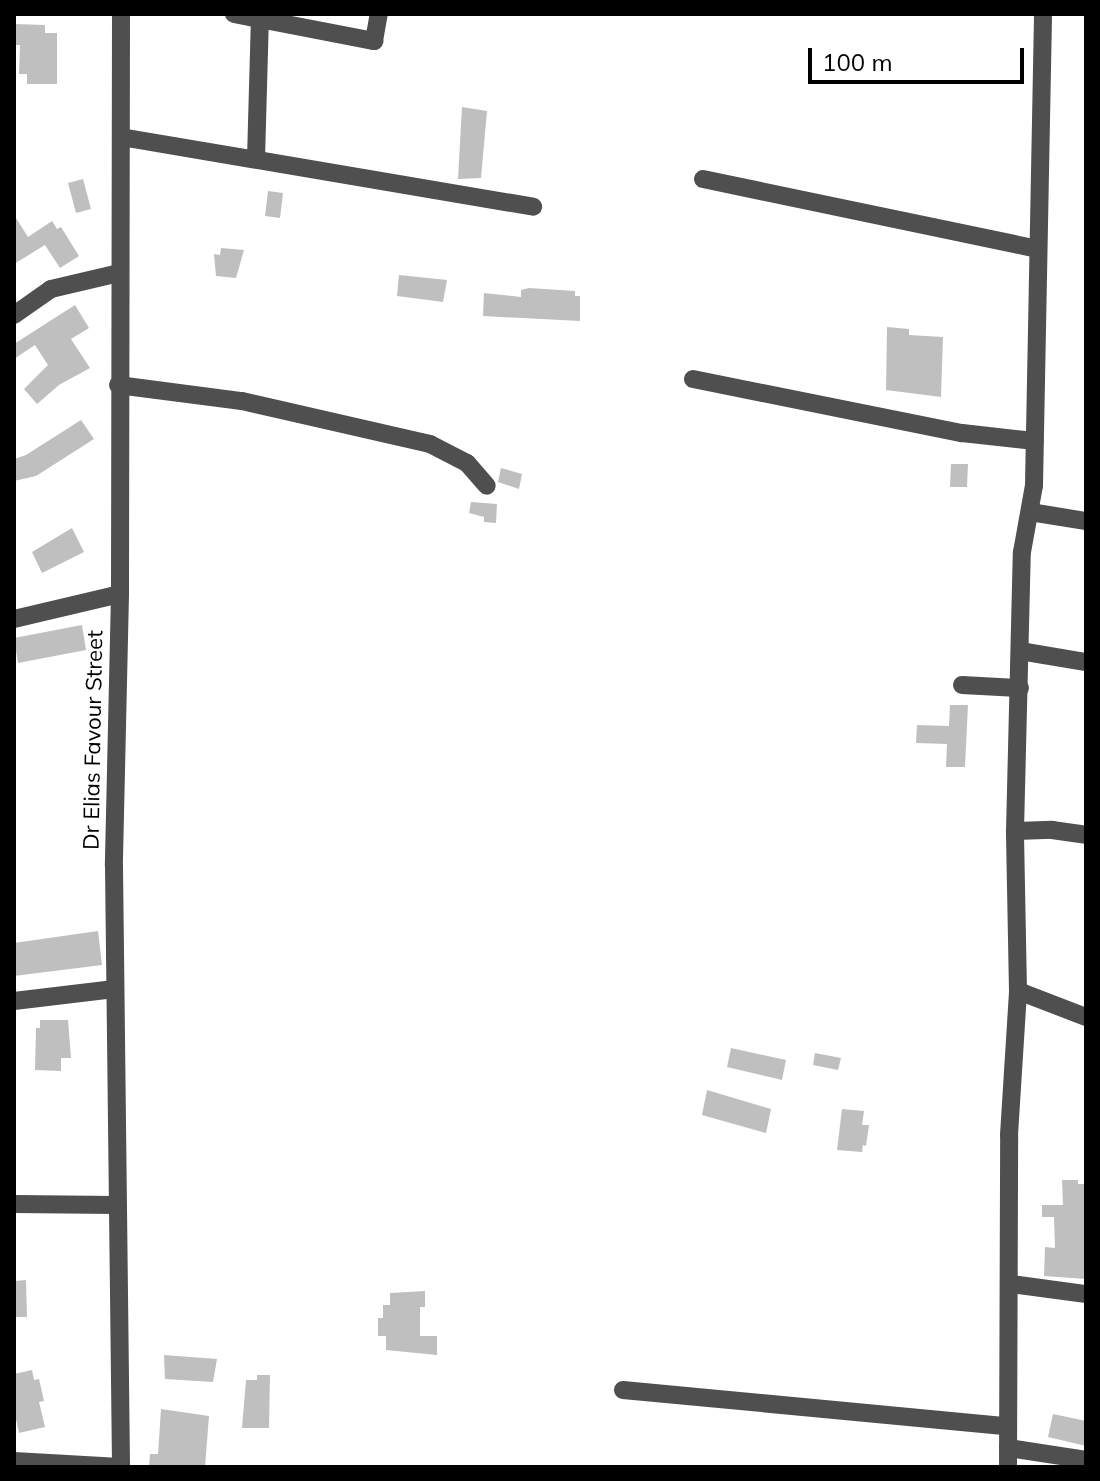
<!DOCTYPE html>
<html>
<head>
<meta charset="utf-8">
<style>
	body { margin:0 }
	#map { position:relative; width:1100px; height:1481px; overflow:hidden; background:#fff; font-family:Mulish,sans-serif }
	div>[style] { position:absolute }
	.building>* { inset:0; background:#bfbfbf }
	.minor>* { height:18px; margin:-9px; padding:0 9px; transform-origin:9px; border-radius:9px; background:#4f4f4f }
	span { translate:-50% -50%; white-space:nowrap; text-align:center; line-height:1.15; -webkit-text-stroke:6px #fff; paint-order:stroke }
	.street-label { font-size:22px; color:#000 }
	.frame { position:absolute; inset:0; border:16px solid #000; pointer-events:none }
	.scale { position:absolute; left:808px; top:48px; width:216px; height:36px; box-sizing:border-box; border:4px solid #000; border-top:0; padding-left:10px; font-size:24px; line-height:28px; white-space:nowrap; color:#000; -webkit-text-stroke:6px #fff; paint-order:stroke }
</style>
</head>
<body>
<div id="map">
	<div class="building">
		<i style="clip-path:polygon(14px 24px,45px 25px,45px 33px,57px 33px,57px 84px,27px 84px,27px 74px,19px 74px,20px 45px,14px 45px)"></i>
		<i style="clip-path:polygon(462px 107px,487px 111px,481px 178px,458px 179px)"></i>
		<i style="clip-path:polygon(83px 179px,91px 209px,76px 213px,68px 183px)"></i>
		<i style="clip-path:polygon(268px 191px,283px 193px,280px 218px,265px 216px)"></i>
		<i style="clip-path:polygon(14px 215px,28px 237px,52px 221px,57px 229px,61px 227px,79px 256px,60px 268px,45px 245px,14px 264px)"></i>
		<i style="clip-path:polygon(221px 248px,244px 250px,236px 278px,216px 276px,214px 254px,220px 255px)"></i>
		<i style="clip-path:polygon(399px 275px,447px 280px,443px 302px,397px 296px)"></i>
		<i style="clip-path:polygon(529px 288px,575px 291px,575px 296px,580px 296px,580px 321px,483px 316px,484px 293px,521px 297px,521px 290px)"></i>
		<i style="clip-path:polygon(75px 305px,89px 328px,71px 339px,90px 368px,59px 385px,37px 404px,24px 389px,48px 365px,35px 345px,14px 359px,14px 344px)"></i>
		<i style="clip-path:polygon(887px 327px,909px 329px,909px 335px,943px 337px,941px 397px,886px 390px)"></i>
		<i style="clip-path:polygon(81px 420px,94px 439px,36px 476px,14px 481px,14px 459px,26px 455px)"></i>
		<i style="clip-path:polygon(951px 464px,968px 464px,967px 487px,950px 487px)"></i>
		<i style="clip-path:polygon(501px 468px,522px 474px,519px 489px,498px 482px)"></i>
		<i style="clip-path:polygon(471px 502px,497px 504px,496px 523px,484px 522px,484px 517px,469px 513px)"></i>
		<i style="clip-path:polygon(72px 528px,84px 552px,42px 573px,32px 552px)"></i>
		<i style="clip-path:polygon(82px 625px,86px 650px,18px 663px,14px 638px)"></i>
		<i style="clip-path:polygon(950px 705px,968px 705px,965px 767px,946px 767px,947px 744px,916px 743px,917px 725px,949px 726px)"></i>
		<i style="clip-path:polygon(98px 931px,102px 965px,14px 976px,14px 943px)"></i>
		<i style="clip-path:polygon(40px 1020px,68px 1020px,71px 1058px,61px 1058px,61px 1071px,35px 1070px,36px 1028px,40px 1028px)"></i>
		<i style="clip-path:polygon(731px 1048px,786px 1060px,782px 1080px,727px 1067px)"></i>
		<i style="clip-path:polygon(815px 1053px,841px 1058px,838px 1070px,813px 1065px)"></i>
		<i style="clip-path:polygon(707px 1090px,771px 1109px,766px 1133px,702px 1115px)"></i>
		<i style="clip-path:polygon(842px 1109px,864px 1111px,862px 1125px,869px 1125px,866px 1146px,863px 1145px,862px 1152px,837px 1150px)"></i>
		<i style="clip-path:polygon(1062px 1180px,1078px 1180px,1078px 1184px,1086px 1184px,1086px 1279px,1044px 1276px,1045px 1247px,1055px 1248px,1054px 1217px,1042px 1217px,1042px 1205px,1063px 1205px)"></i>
		<i style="clip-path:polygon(26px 1280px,27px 1317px,14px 1317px,14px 1281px)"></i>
		<i style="clip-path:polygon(425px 1291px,425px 1307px,420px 1307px,420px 1336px,437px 1336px,437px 1355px,386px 1350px,386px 1336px,378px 1336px,378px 1318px,383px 1318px,383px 1305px,390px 1305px,390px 1293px)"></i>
		<i style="clip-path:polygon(164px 1355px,217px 1359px,213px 1382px,165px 1379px)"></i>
		<i style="clip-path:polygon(32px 1370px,34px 1380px,39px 1379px,44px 1401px,39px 1402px,45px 1427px,19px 1433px,14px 1410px,14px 1374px)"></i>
		<i style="clip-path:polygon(257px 1375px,270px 1375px,269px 1428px,242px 1428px,246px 1380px,257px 1380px)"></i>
		<i style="clip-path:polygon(161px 1409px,209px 1416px,205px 1467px,149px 1467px,150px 1454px,158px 1454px)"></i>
		<i style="clip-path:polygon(1053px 1414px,1086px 1421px,1086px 1446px,1048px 1437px)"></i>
	</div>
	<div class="minor">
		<i style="left:121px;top:14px;width:580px;rotate:90.1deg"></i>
		<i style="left:120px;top:594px;width:272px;rotate:91.3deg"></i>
		<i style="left:114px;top:866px;width:601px;rotate:89.33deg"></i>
		<i style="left:234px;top:14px;width:143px;rotate:10.9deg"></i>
		<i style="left:374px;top:41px;width:27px;rotate:-80deg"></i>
		<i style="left:121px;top:137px;width:418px;rotate:9.6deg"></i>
		<i style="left:256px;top:159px;width:140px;rotate:-88.4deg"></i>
		<i style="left:703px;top:179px;width:342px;rotate:11.8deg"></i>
		<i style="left:14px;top:315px;width:45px;rotate:-35.1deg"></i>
		<i style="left:51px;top:289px;width:70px;rotate:-13.2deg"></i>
		<i style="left:693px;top:379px;width:274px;rotate:11.4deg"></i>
		<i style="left:962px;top:433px;width:73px;rotate:6.3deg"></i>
		<i style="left:118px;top:385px;width:125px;rotate:7.4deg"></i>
		<i style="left:242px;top:401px;width:193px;rotate:12.9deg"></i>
		<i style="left:430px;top:444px;width:42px;rotate:27.2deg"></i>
		<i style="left:467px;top:463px;width:30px;rotate:49deg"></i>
		<i style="left:1030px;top:512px;width:57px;rotate:9.1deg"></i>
		<i style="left:14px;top:619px;width:109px;rotate:-13.3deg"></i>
		<i style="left:1020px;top:651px;width:67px;rotate:9.5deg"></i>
		<i style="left:962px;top:685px;width:58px;rotate:3deg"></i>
		<i style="left:1015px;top:831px;width:37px;rotate:-2deg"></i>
		<i style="left:1052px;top:830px;width:34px;rotate:8deg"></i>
		<i style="left:1018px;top:991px;width:73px;rotate:20.9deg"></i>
		<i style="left:14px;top:1001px;width:101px;rotate:-6.8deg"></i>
		<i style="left:14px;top:1204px;width:102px;rotate:0.6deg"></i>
		<i style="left:1011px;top:1284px;width:76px;rotate:7.6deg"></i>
		<i style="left:623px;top:1390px;width:385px;rotate:5.4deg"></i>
		<i style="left:1008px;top:1448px;width:79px;rotate:8.7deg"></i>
		<i style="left:14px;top:1461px;width:106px;rotate:3.2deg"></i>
		<i style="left:1008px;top:1467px;width:332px;rotate:-89.8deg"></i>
		<i style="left:1009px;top:1135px;width:144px;rotate:-86.4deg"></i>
		<i style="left:1018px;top:991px;width:160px;rotate:-91.1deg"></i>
		<i style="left:1015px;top:831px;width:279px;rotate:-88.6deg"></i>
		<i style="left:1022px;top:552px;width:68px;rotate:-79.8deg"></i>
		<i style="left:1034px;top:485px;width:471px;rotate:-88.9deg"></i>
	</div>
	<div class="street-label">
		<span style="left:93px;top:740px;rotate:-89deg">Dr Elias Favour Street</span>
	</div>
	<div class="frame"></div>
	<div class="scale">100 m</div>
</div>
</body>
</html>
